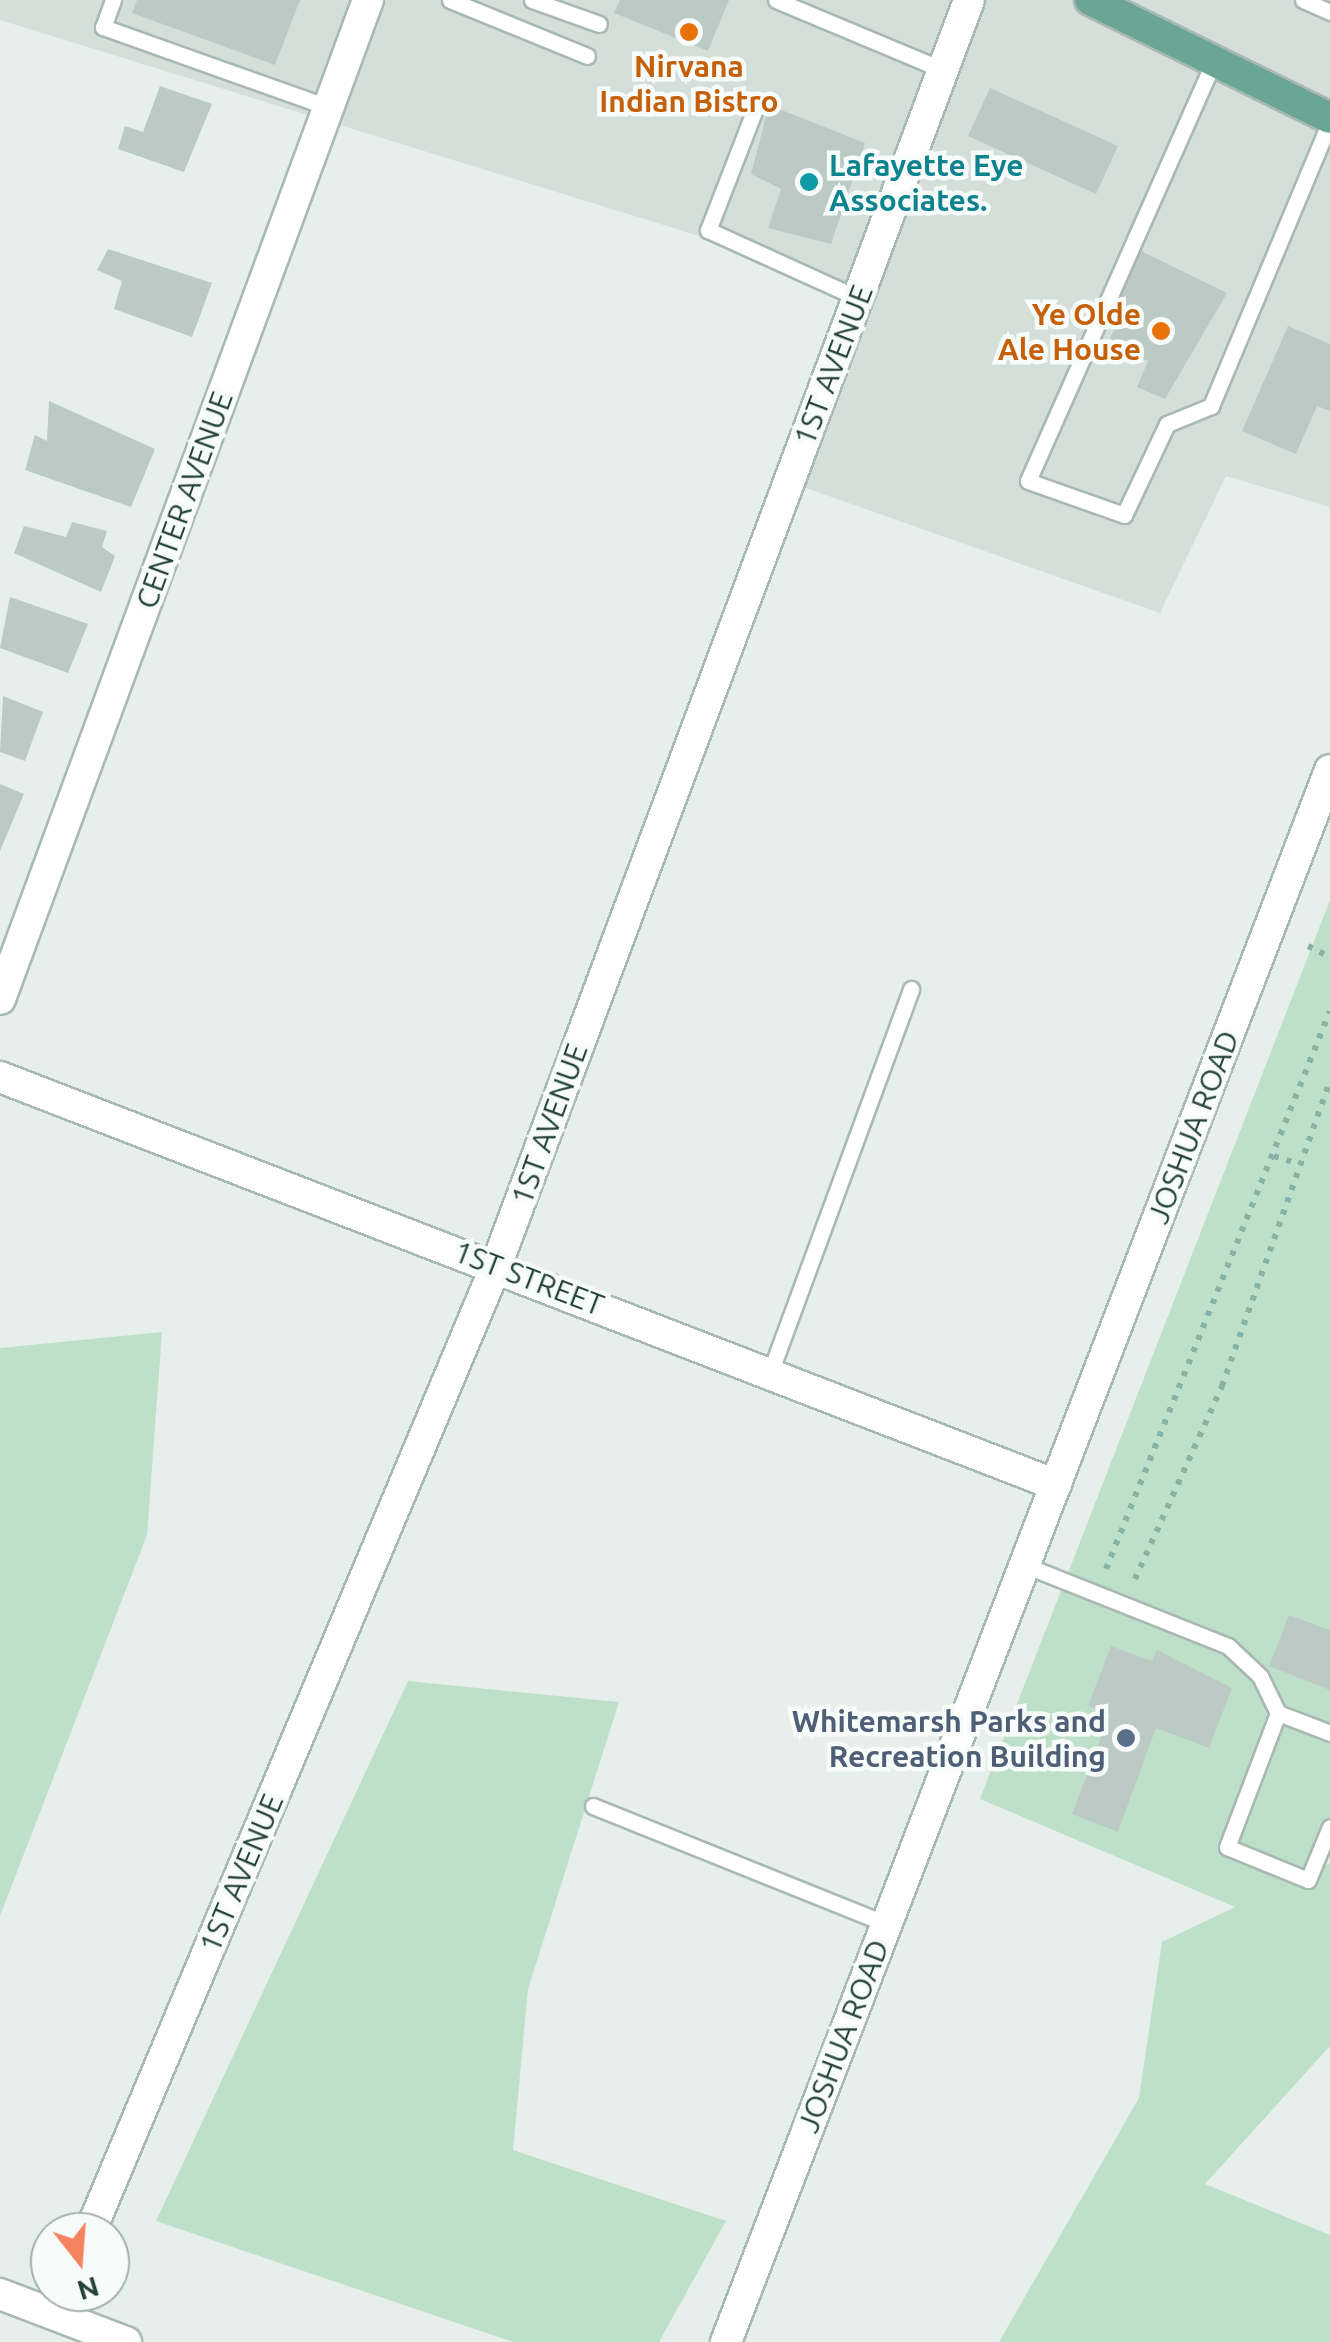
<!DOCTYPE html>
<html>
<head>
<meta charset="utf-8">
<style>
	body { margin:0 }
	#map { position:relative; width:1330px; height:2342px; overflow:hidden; background:#e6efeb; font-family:Ubuntu,sans-serif }
	div>[style] { position:absolute }
	.built>* { inset:0; background:#d4dfda }
	.green>* { inset:0; background:#bfe0c8 }
	.building>* { inset:0; background:#bbcac4 }
	.path>* { height:6px; margin-top:-3px; transform-origin:0; background:repeating-linear-gradient(90deg,#86b3a5 0 5px,transparent 0 13px) }
	.roads { filter:drop-shadow(2px 0 #a8b8b2) drop-shadow(-2px 0 #a8b8b2) drop-shadow(0 2px #a8b8b2) drop-shadow(0 -2px #a8b8b2) }
	.lane>* { height:15px; margin:-7.5px; padding:0 7.5px; transform-origin:7.5px; border-radius:7.5px; background:#fff }
	.street>* { height:30px; margin:-15px; padding:0 15px; transform-origin:15px; border-radius:15px; background:#fff }
	.secondary>* { height:30px; margin:-15px; padding:0 15px; transform-origin:15px; border-radius:15px; background:#fff }
	.primary>* { height:30px; margin:-15px; padding:0 15px; transform-origin:15px; border-radius:15px; background:#6aa596 }
	.dots>* { width:28px; height:28px; translate:-50% -50%; box-sizing:border-box; border:5px solid #f7fbf9; border-radius:50% }
	span { translate:-50% -50%; white-space:nowrap; text-align:center; line-height:1.15; -webkit-text-stroke:9px #f7fbf9; paint-order:stroke }
	.food-label { font-size:30px; color:#c56008; font-weight:700 }
	.right { translate:-100% -50%; text-align:right }
	.culture-label { font-size:30px; color:#0d838f; font-weight:700 }
	.left { translate:0 -50%; text-align:left }
	.street-label { font-size:30px; color:#24423a }
	.service-label { font-size:30px; color:#4e5e75; font-weight:700 }
	.north { position:absolute; left:30px; top:2212px; width:100px; height:100px; box-sizing:border-box; background:#f7fbf9; border:2px solid #a3b1ad; border-radius:50%; rotate:163deg; font-size:28px; font-weight:700; line-height:40px; text-align:center; color:#24423a }
	.north::after { content:''; display:block; margin:auto; width:35px; height:45px; background:#f4845f; clip-path:polygon(50% 0,100% 100%,50% 72%,0 100%) }
</style>
</head>
<body>
<div id="map">
	<div class="built">
		<i style="clip-path:polygon(0 0,1330px 0,1330px 507px,1226px 476px,1160px 613px,789px 482px,861px 286px,0 20px)"></i>
	</div>
	<div class="green">
		<i style="clip-path:polygon(1330px 900px,1330px 1843px,1305px 1875px,1330px 1863px,1330px 2046px,1205px 2184px,1330px 2235px,1330px 2342px,999px 2342px,1139px 2098px,1162px 1942px,1235px 1907px,980px 1799px)"></i>
		<i style="clip-path:polygon(162px 1332px,147px 1535px,0 1916px,0 1348px)"></i>
		<i style="clip-path:polygon(408px 1681px,619px 1702px,528px 1989px,513px 2150px,726px 2221px,659px 2342px,513px 2342px,156px 2221px)"></i>
	</div>
	<div class="building">
		<i style="clip-path:polygon(137px 0,300px 0,275px 65px,132px 13px)"></i>
		<i style="clip-path:polygon(620px 0,729px 0,708px 51px,614px 13px)"></i>
		<i style="clip-path:polygon(160px 86px,212px 104px,184px 172px,118px 149px,125px 126px,143px 132px)"></i>
		<i style="clip-path:polygon(990px 88px,1118px 146px,1096px 194px,968px 136px)"></i>
		<i style="clip-path:polygon(769px 105px,865px 143px,831px 244px,768px 228px,781px 189px,751px 174px)"></i>
		<i style="clip-path:polygon(108px 249px,212px 283px,192px 337px,114px 309px,122px 281px,97px 270px)"></i>
		<i style="clip-path:polygon(1141px 251px,1227px 293px,1165px 399px,1137px 387px,1148px 361px,1108px 343px,1119px 318px,1111px 315px)"></i>
		<i style="clip-path:polygon(1288px 326px,1330px 344px,1330px 411px,1317px 406px,1296px 454px,1242px 431px)"></i>
		<i style="clip-path:polygon(49px 401px,155px 449px,131px 507px,25px 470px,35px 435px,47px 441px)"></i>
		<i style="clip-path:polygon(72px 522px,107px 531px,102px 547px,115px 556px,101px 592px,14px 553px,24px 526px,66px 537px)"></i>
		<i style="clip-path:polygon(10px 597px,88px 624px,68px 673px,0 648px)"></i>
		<i style="clip-path:polygon(3px 696px,43px 712px,25px 761px,0 752px)"></i>
		<i style="clip-path:polygon(0 784px,24px 794px,0 851px)"></i>
		<i style="clip-path:polygon(1289px 1615px,1330px 1630px,1330px 1690px,1269px 1666px)"></i>
		<i style="clip-path:polygon(1111px 1646px,1152px 1661px,1157px 1650px,1232px 1688px,1209px 1748px,1156px 1728px,1118px 1832px,1072px 1814px,1110px 1714px,1088px 1706px)"></i>
	</div>
	<div class="path">
		<i style="left:1308px;top:946px;width:25px;rotate:27deg"></i>
		<i style="left:1274px;top:1156px;width:25px;rotate:18deg"></i>
		<i style="left:1106px;top:1569px;width:601px;rotate:-68.13deg"></i>
		<i style="left:1135px;top:1579px;width:212px;rotate:-65.7deg"></i>
		<i style="left:1222px;top:1386px;width:324px;rotate:-70.5deg"></i>
	</div>
	<div class="roads">
		<div class="lane">
			<i style="left:113px;top:0;width:29px;rotate:110deg"></i>
			<i style="left:103px;top:27px;width:239px;rotate:19.6deg"></i>
			<i style="left:450px;top:0;width:148px;rotate:22.2deg"></i>
			<i style="left:532px;top:0;width:71px;rotate:19.7deg"></i>
			<i style="left:776px;top:0;width:181px;rotate:22.7deg"></i>
			<i style="left:1303px;top:0;width:30px;rotate:24deg"></i>
			<i style="left:1214px;top:61px;width:459px;rotate:113.9deg"></i>
			<i style="left:1028px;top:481px;width:102px;rotate:19.5deg"></i>
			<i style="left:1124px;top:515px;width:101px;rotate:-64.7deg"></i>
			<i style="left:1167px;top:424px;width:48px;rotate:-22.2deg"></i>
			<i style="left:1211px;top:406px;width:308px;rotate:-67.3deg"></i>
			<i style="left:755px;top:109px;width:130px;rotate:111.2deg"></i>
			<i style="left:708px;top:230px;width:165px;rotate:24.4deg"></i>
			<i style="left:771px;top:1370px;width:406px;rotate:-69.8deg"></i>
			<i style="left:1027px;top:1566px;width:216px;rotate:21.7deg"></i>
			<i style="left:1228px;top:1646px;width:44px;rotate:43.2deg"></i>
			<i style="left:1260px;top:1676px;width:41px;rotate:64.1deg"></i>
			<i style="left:1278px;top:1713px;width:56px;rotate:21deg"></i>
			<i style="left:1278px;top:1713px;width:143px;rotate:110.8deg"></i>
			<i style="left:1227px;top:1847px;width:87px;rotate:22.2deg"></i>
			<i style="left:1308px;top:1880px;width:57px;rotate:-67.5deg"></i>
			<i style="left:593px;top:1806px;width:316px;rotate:21.9deg"></i>
		</div>
		<div class="street">
			<i style="left:0;top:999px;width:1065px;rotate:-69.78deg"></i>
			<i style="left:0;top:1077px;width:1132px;rotate:21.12deg"></i>
			<i style="left:90px;top:2232px;width:1048px;rotate:-67.2deg"></i>
			<i style="left:496px;top:1266px;width:1351px;rotate:-69.51deg"></i>
			<i style="left:0;top:2294px;width:135px;rotate:20.9deg"></i>
		</div>
		<div class="secondary">
			<i style="left:726px;top:2342px;width:1684px;rotate:-68.98deg"></i>
		</div>
		<div class="primary">
			<i style="left:1090px;top:0;width:267px;rotate:26.2deg"></i>
		</div>
	</div>
	<div class="dots">
		<i style="left:689px;top:32px;background:#e8710a"></i>
		<i style="left:809px;top:182px;background:#0f9aa8"></i>
		<i style="left:1161px;top:331px;background:#e8710a"></i>
		<i style="left:1126px;top:1738px;background:#5c6f8a"></i>
	</div>
	<div class="food-label">
		<span style="left:689px;top:83px">Nirvana<br>Indian Bistro</span>
		<span class="right" style="left:1141px;top:331px">Ye Olde<br>Ale House</span>
	</div>
	<div class="culture-label">
		<span class="left" style="left:829px;top:182px">Lafayette Eye<br>Associates.</span>
	</div>
	<div class="street-label">
		<span style="left:833px;top:365px;rotate:-69deg">1ST AVENUE</span>
		<span style="left:184px;top:500px;rotate:-70deg">CENTER AVENUE</span>
		<span style="left:549px;top:1124px;rotate:-70deg">1ST AVENUE</span>
		<span style="left:1193px;top:1127px;rotate:-69deg">JOSHUA ROAD</span>
		<span style="left:529px;top:1278px;rotate:21deg">1ST STREET</span>
		<span style="left:241px;top:1873px;rotate:-67deg">1ST AVENUE</span>
		<span style="left:843px;top:2036px;rotate:-69deg">JOSHUA ROAD</span>
	</div>
	<div class="service-label">
		<span class="right" style="left:1106px;top:1738px">Whitemarsh Parks and<br>Recreation Building</span>
	</div>
	<div class="north">N</div>
</div>
</body>
</html>
